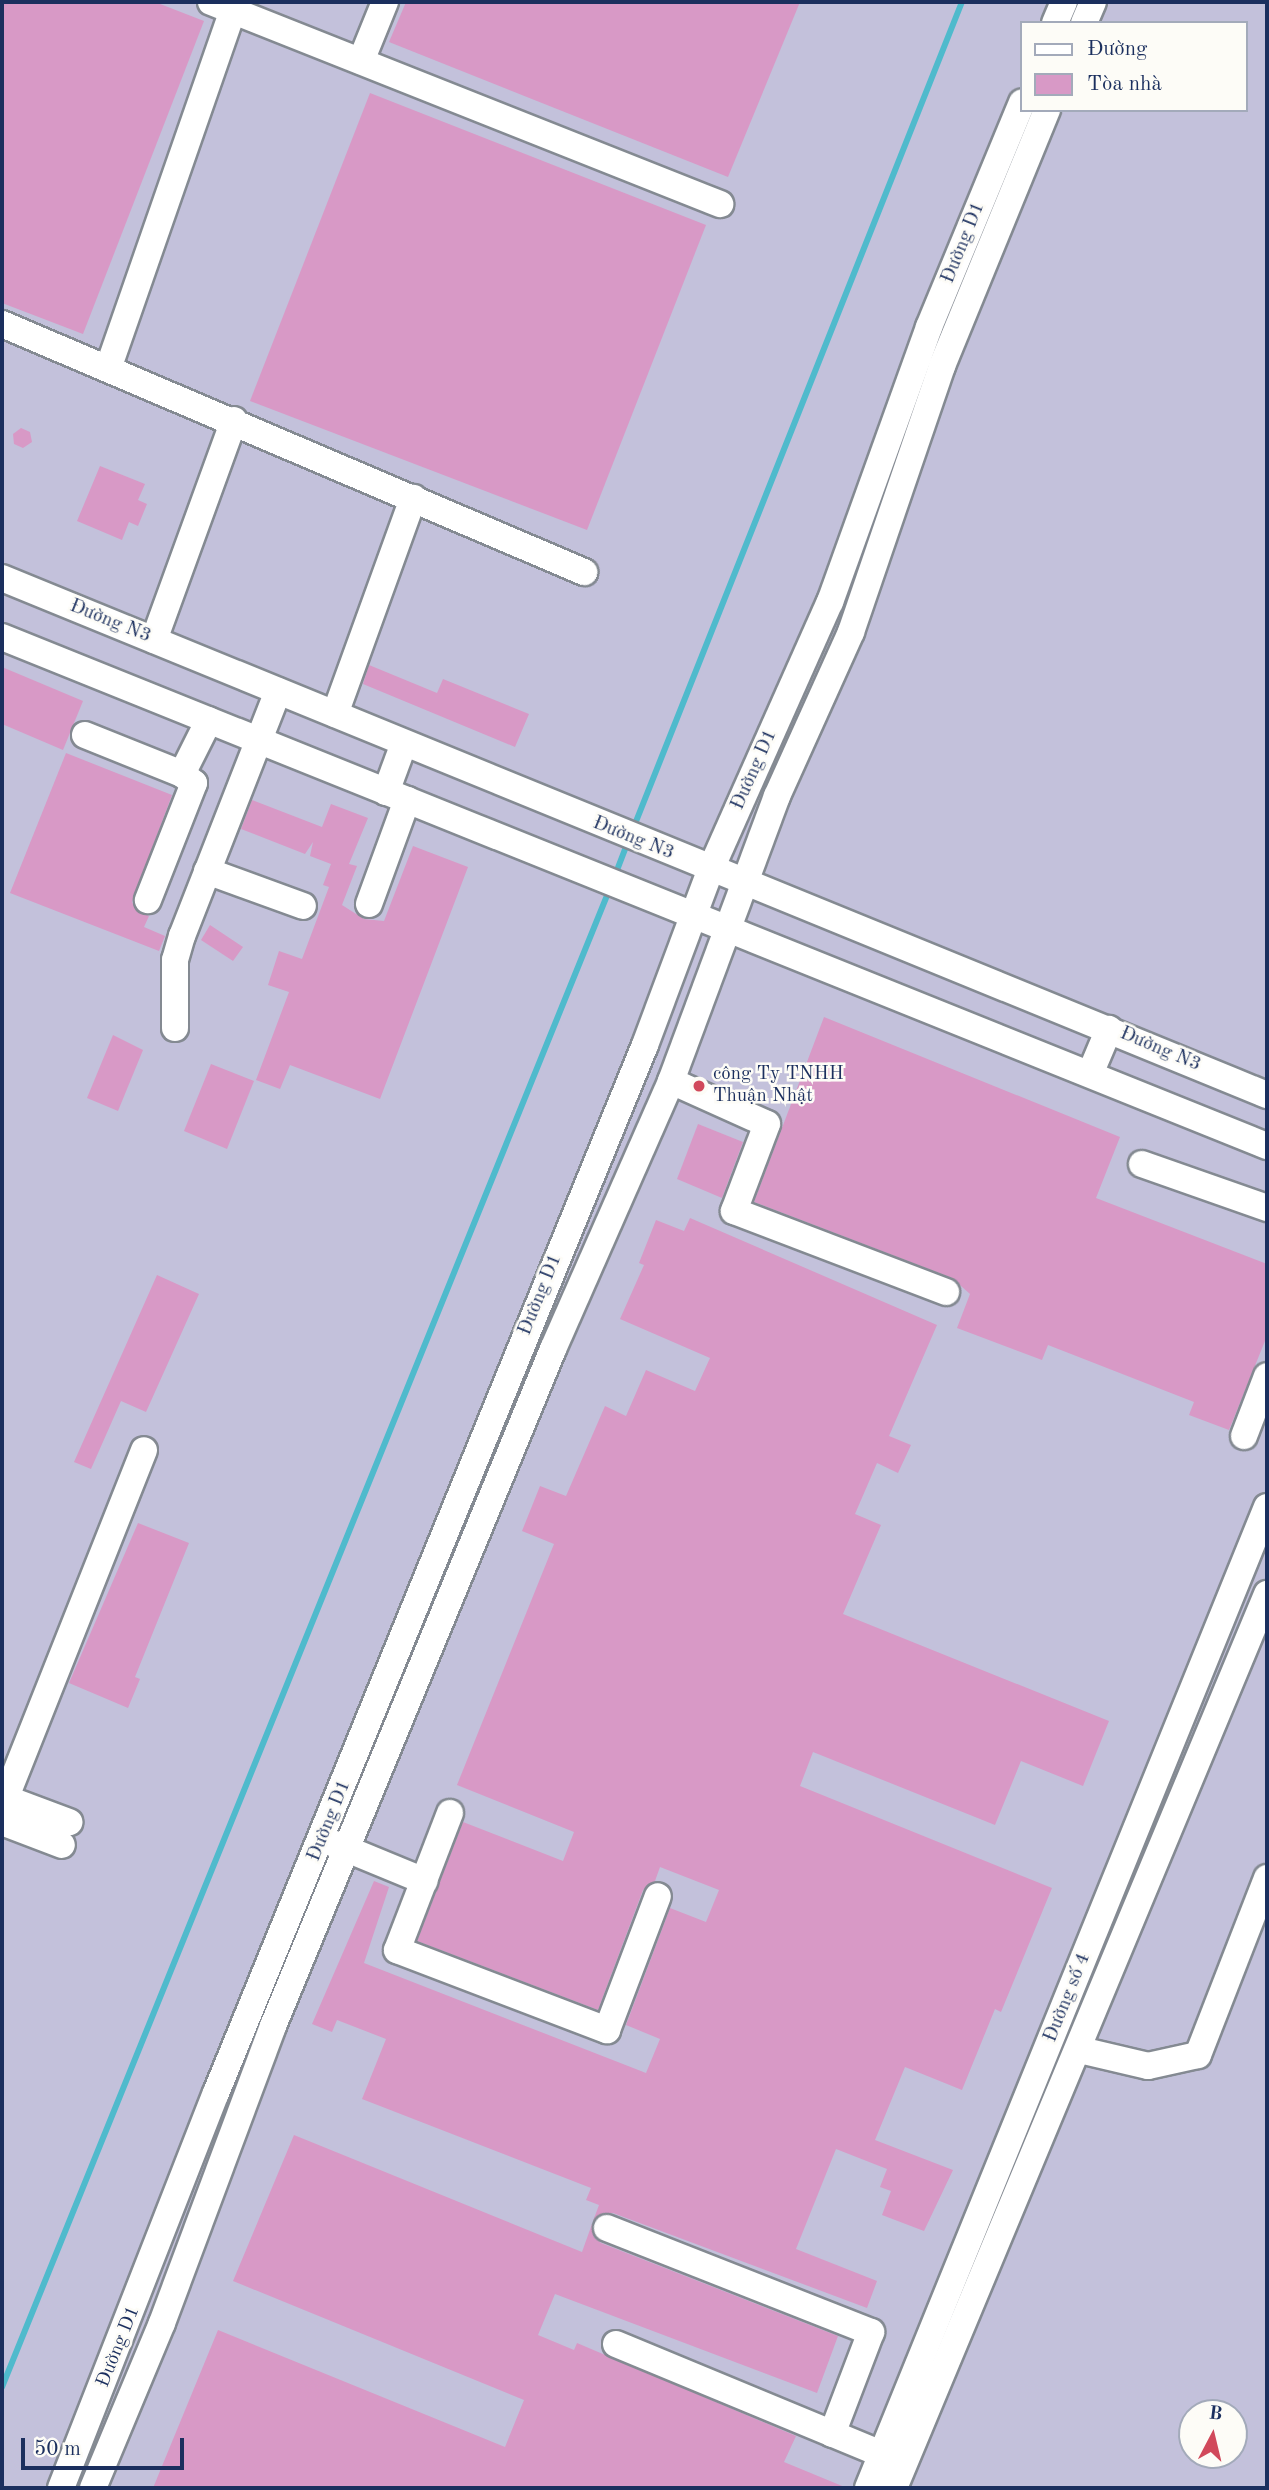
<!DOCTYPE html>
<html>
<head>
<meta charset="utf-8">
<style>
	body { margin:0 }
	#map { position:relative; width:1269px; height:2490px; overflow:hidden; background:#eee5c7; font-family:"Old Standard TT",serif }
	div>[style] { position:absolute }
	.industrial>* { inset:0; background:#c3c1db }
	.stream>* { height:6px; margin:-3px; padding:0 3px; transform-origin:3px; border-radius:3px; background:#4fbacc }
	.building>* { inset:0; background:#d899c6 }
	.roads { filter:drop-shadow(2px 0 #848a92) drop-shadow(-2px 0 #848a92) drop-shadow(0 2px #848a92) drop-shadow(0 -2px #848a92) }
	.minor>* { height:26px; margin:-13px; padding:0 13px; transform-origin:13px; border-radius:13px; background:#fff }
	.dots>* { width:19px; height:19px; translate:-50% -50%; box-sizing:border-box; border:4px solid #fdfcf7; border-radius:50% }
	span { translate:-50% -50%; white-space:nowrap; text-align:center; line-height:1.15; -webkit-text-stroke:5px #fdfcf7; paint-order:stroke }
	.street-label { font-size:19px; color:#1b2f5e }
	.poi-label { font-size:19px; color:#1b2f5e }
	.left { translate:0 -50%; text-align:left }
	.frame { position:absolute; inset:0; border:4px solid #1b2f5e; pointer-events:none }
	.legend { position:absolute; left:1020px; top:21px; width:228px; height:91px; box-sizing:border-box; background:#fdfcf7; border:2px solid #a3aaba; margin:0; padding:9px 12px; list-style:none; font-size:21px; color:#1b2f5e }
	.legend li { display:flex; align-items:center; gap:14px; height:35px }
	.legend b { width:35px; border:2px solid #a3aaba }
	.north { position:absolute; left:1178px; top:2399px; width:70px; height:70px; box-sizing:border-box; background:#fdfcf7; border:2px solid #a3aaba; border-radius:50%; rotate:7deg; font-size:19px; font-weight:700; line-height:28px; text-align:center; color:#1b2f5e }
	.north::after { content:''; display:block; margin:auto; width:24px; height:32px; background:#d1495b; clip-path:polygon(50% 0,100% 100%,50% 72%,0 100%) }
	.scale { position:absolute; left:21px; top:2438px; width:163px; height:32px; box-sizing:border-box; border:4px solid #1b2f5e; border-top:0; padding-left:9px; font-size:21px; line-height:24px; white-space:nowrap; color:#1b2f5e; -webkit-text-stroke:5px #fdfcf7; paint-order:stroke }
</style>
</head>
<body>
<div id="map">
	<div class="industrial">
		<i style="clip-path:polygon(evenodd,2px 2px,1267px 2px,1267px 2488px,2px 2488px,2px 2px,1022px 23px,1246px 23px,1246px 110px,1022px 110px,1022px 23px,2px 2px,1192px 2413px,1234px 2413px,1234px 2455px,1192px 2455px,1192px 2413px)"></i>
	</div>
	<div class="stream">
		<i style="left:633px;top:829px;width:890px;rotate:-68.31deg"></i>
		<i style="left:614px;top:878px;width:42px;rotate:-69deg"></i>
		<i style="left:2px;top:2387px;width:1618px;rotate:-67.92deg"></i>
	</div>
	<div class="building">
		<i style="clip-path:polygon(2px 2px,155px 2px,204px 21px,83px 334px,2px 303px)"></i>
		<i style="clip-path:polygon(406px 2px,800px 2px,728px 177px,389px 42px)"></i>
		<i style="clip-path:polygon(370px 93px,706px 225px,587px 530px,250px 401px)"></i>
		<i style="clip-path:polygon(21px 428px,30px 432px,32px 442px,23px 448px,14px 444px,13px 434px)"></i>
		<i style="clip-path:polygon(100px 466px,145px 484px,138px 500px,147px 504px,138px 526px,129px 522px,122px 540px,77px 521px)"></i>
		<i style="clip-path:polygon(369px 665px,437px 693px,443px 679px,529px 714px,515px 747px,363px 684px)"></i>
		<i style="clip-path:polygon(2px 667px,83px 701px,63px 750px,2px 724px)"></i>
		<i style="clip-path:polygon(66px 753px,172px 795px,132px 902px,136px 910px,149px 916px,144px 927px,165px 936px,159px 951px,10px 893px)"></i>
		<i style="clip-path:polygon(252px 800px,322px 827px,331px 804px,368px 818px,349px 864px,357px 866px,342px 905px,364px 919px,384px 921px,413px 846px,468px 867px,380px 1099px,290px 1065px,280px 1089px,256px 1080px,289px 992px,268px 985px,279px 951px,302px 959px,329px 887px,323px 885px,331px 864px,310px 856px,313px 842px,305px 854px,241px 829px)"></i>
		<i style="clip-path:polygon(210px 925px,243px 947px,233px 961px,201px 940px)"></i>
		<i style="clip-path:polygon(824px 1017px,1120px 1137px,1096px 1198px,1267px 1264px,1267px 1336px,1229px 1430px,1189px 1415px,1194px 1402px,1048px 1345px,1042px 1360px,957px 1328px,970px 1294px,952px 1278px,754px 1202px)"></i>
		<i style="clip-path:polygon(113px 1035px,143px 1050px,118px 1111px,87px 1098px)"></i>
		<i style="clip-path:polygon(211px 1064px,254px 1081px,227px 1149px,184px 1131px)"></i>
		<i style="clip-path:polygon(698px 1124px,743px 1142px,722px 1198px,677px 1179px)"></i>
		<i style="clip-path:polygon(690px 1218px,937px 1325px,889px 1436px,911px 1445px,898px 1473px,877px 1463px,855px 1514px,881px 1525px,843px 1614px,1109px 1721px,1083px 1786px,1021px 1761px,995px 1825px,813px 1752px,800px 1786px,1052px 1888px,1001px 2012px,995px 2009px,962px 2090px,905px 2067px,875px 2140px,953px 2170px,924px 2231px,882px 2215px,891px 2191px,880px 2187px,887px 2169px,836px 2149px,796px 2249px,877px 2281px,867px 2308px,613px 2213px,604px 2213px,593px 2221px,599px 2205px,586px 2200px,591px 2188px,362px 2099px,386px 2039px,337px 2020px,332px 2032px,312px 2024px,374px 1881px,389px 1887px,364px 1963px,646px 2073px,660px 2039px,626px 2025px,670px 1908px,706px 1922px,719px 1890px,660px 1867px,655px 1881px,643px 1890px,598px 2010px,417px 1941px,463px 1822px,563px 1861px,574px 1832px,457px 1785px,554px 1544px,522px 1531px,540px 1486px,566px 1496px,605px 1406px,626px 1416px,646px 1370px,695px 1391px,710px 1358px,620px 1319px,644px 1265px,639px 1263px,656px 1220px,684px 1231px)"></i>
		<i style="clip-path:polygon(157px 1275px,199px 1294px,146px 1412px,121px 1401px,91px 1469px,74px 1462px)"></i>
		<i style="clip-path:polygon(138px 1523px,189px 1543px,135px 1677px,140px 1679px,128px 1708px,69px 1683px)"></i>
		<i style="clip-path:polygon(294px 2135px,582px 2252px,592px 2224px,594px 2237px,601px 2243px,838px 2336px,817px 2393px,555px 2294px,538px 2335px,574px 2350px,577px 2343px,796px 2436px,784px 2462px,847px 2488px,153px 2488px,218px 2330px,505px 2447px,524px 2400px,233px 2281px)"></i>
	</div>
	<div class="roads">
		<div class="minor">
			<i style="left:211px;top:2px;width:548px;rotate:21.65deg"></i>
			<i style="left:1055px;top:23px;width:23px;rotate:-67deg"></i>
			<i style="left:1084px;top:23px;width:23px;rotate:-67deg"></i>
			<i style="left:361px;top:61px;width:64px;rotate:-67.9deg"></i>
			<i style="left:2px;top:324px;width:633px;rotate:23.08deg"></i>
			<i style="left:109px;top:366px;width:377px;rotate:-70.8deg"></i>
			<i style="left:2px;top:578px;width:1367px;rotate:22.23deg"></i>
			<i style="left:2px;top:637px;width:1364px;rotate:21.92deg"></i>
			<i style="left:154px;top:640px;width:234px;rotate:-70deg"></i>
			<i style="left:335px;top:714px;width:230px;rotate:-70.1deg"></i>
			<i style="left:85px;top:735px;width:105px;rotate:21.9deg"></i>
			<i style="left:182px;top:774px;width:15px;rotate:37deg"></i>
			<i style="left:194px;top:783px;width:126px;rotate:111.5deg"></i>
			<i style="left:182px;top:774px;width:60px;rotate:-63.4deg"></i>
			<i style="left:386px;top:792px;width:52px;rotate:-69.8deg"></i>
			<i style="left:207px;top:871px;width:102px;rotate:20deg"></i>
			<i style="left:369px;top:904px;width:111px;rotate:-69.9deg"></i>
			<i style="left:175px;top:1028px;width:68px;rotate:-90deg"></i>
			<i style="left:175px;top:960px;width:25px;rotate:-74deg"></i>
			<i style="left:182px;top:936px;width:263px;rotate:-68.6deg"></i>
			<i style="left:1090px;top:1074px;width:49px;rotate:-67.1deg"></i>
			<i style="left:671px;top:1081px;width:105px;rotate:24.1deg"></i>
			<i style="left:767px;top:1124px;width:93px;rotate:110.8deg"></i>
			<i style="left:734px;top:1211px;width:227px;rotate:20.9deg"></i>
			<i style="left:1142px;top:1164px;width:133px;rotate:19.4deg"></i>
			<i style="left:1244px;top:1436px;width:64px;rotate:-69deg"></i>
			<i style="left:2px;top:1797px;width:72px;rotate:20.5deg"></i>
			<i style="left:2px;top:1807px;width:384px;rotate:-68.3deg"></i>
			<i style="left:450px;top:1813px;width:147px;rotate:111.1deg"></i>
			<i style="left:397px;top:1950px;width:225px;rotate:20.9deg"></i>
			<i style="left:607px;top:2030px;width:143px;rotate:-69.2deg"></i>
			<i style="left:2px;top:1822px;width:64px;rotate:21deg"></i>
			<i style="left:332px;top:1843px;width:100px;rotate:22.4deg"></i>
			<i style="left:1080px;top:2050px;width:70px;rotate:13.2deg"></i>
			<i style="left:1148px;top:2066px;width:51px;rotate:-12.4deg"></i>
			<i style="left:1198px;top:2055px;width:190px;rotate:-68.7deg"></i>
			<i style="left:607px;top:2228px;width:284px;rotate:21.5deg"></i>
			<i style="left:871px;top:2332px;width:109px;rotate:110.9deg"></i>
			<i style="left:616px;top:2344px;width:288px;rotate:22.5deg"></i>
			<i style="left:61px;top:2488px;width:424px;rotate:-68.6deg"></i>
			<i style="left:216px;top:2093px;width:1132px;rotate:-67.74deg"></i>
			<i style="left:645px;top:1045px;width:186px;rotate:-69.5deg"></i>
			<i style="left:710px;top:871px;width:295px;rotate:-66deg"></i>
			<i style="left:830px;top:602px;width:292px;rotate:-70.2deg"></i>
			<i style="left:929px;top:327px;width:243px;rotate:-67.5deg"></i>
			<i style="left:93px;top:2488px;width:179px;rotate:-67.3deg"></i>
			<i style="left:162px;top:2323px;width:317px;rotate:-69.5deg"></i>
			<i style="left:273px;top:2026px;width:733px;rotate:-67.53deg"></i>
			<i style="left:553px;top:1349px;width:293px;rotate:-66.2deg"></i>
			<i style="left:671px;top:1081px;width:304px;rotate:-69.6deg"></i>
			<i style="left:777px;top:796px;width:180px;rotate:-65.7deg"></i>
			<i style="left:851px;top:632px;width:281px;rotate:-71.1deg"></i>
			<i style="left:942px;top:366px;width:277px;rotate:-67.7deg"></i>
			<i style="left:868px;top:2488px;width:1059px;rotate:-67.87deg"></i>
			<i style="left:894px;top:2488px;width:969px;rotate:-67.35deg"></i>
		</div>
	</div>
	<div class="dots">
		<i style="left:699px;top:1086px;background:#d1495b"></i>
	</div>
	<div class="street-label">
		<span style="left:964px;top:243px;rotate:-68deg">Đường D1</span>
		<span style="left:110px;top:622px;rotate:22deg">Đường N3</span>
		<span style="left:755px;top:770px;rotate:-66deg">Đường D1</span>
		<span style="left:633px;top:839px;rotate:22deg">Đường N3</span>
		<span style="left:1160px;top:1050px;rotate:23deg">Đường N3</span>
		<span style="left:541px;top:1295px;rotate:-68deg">Đường D1</span>
		<span style="left:330px;top:1821px;rotate:-68deg">Đường D1</span>
		<span style="left:1068px;top:1998px;rotate:-68deg">Đường số 4</span>
		<span style="left:119px;top:2347px;rotate:-68deg">Đường D1</span>
	</div>
	<div class="poi-label">
		<span class="left" style="left:713px;top:1086px">công Ty TNHH<br>Thuận Nhật</span>
	</div>
	<div class="frame"></div>
	<ul class="legend">
	<li><b style="height:9px;background:#fff"></b>Đường</li>
	<li><b style="height:19px;background:#d899c6"></b>Tòa nhà</li>
	</ul>
	<div class="north">B</div>
	<div class="scale">50 m</div>
</div>
</body>
</html>
